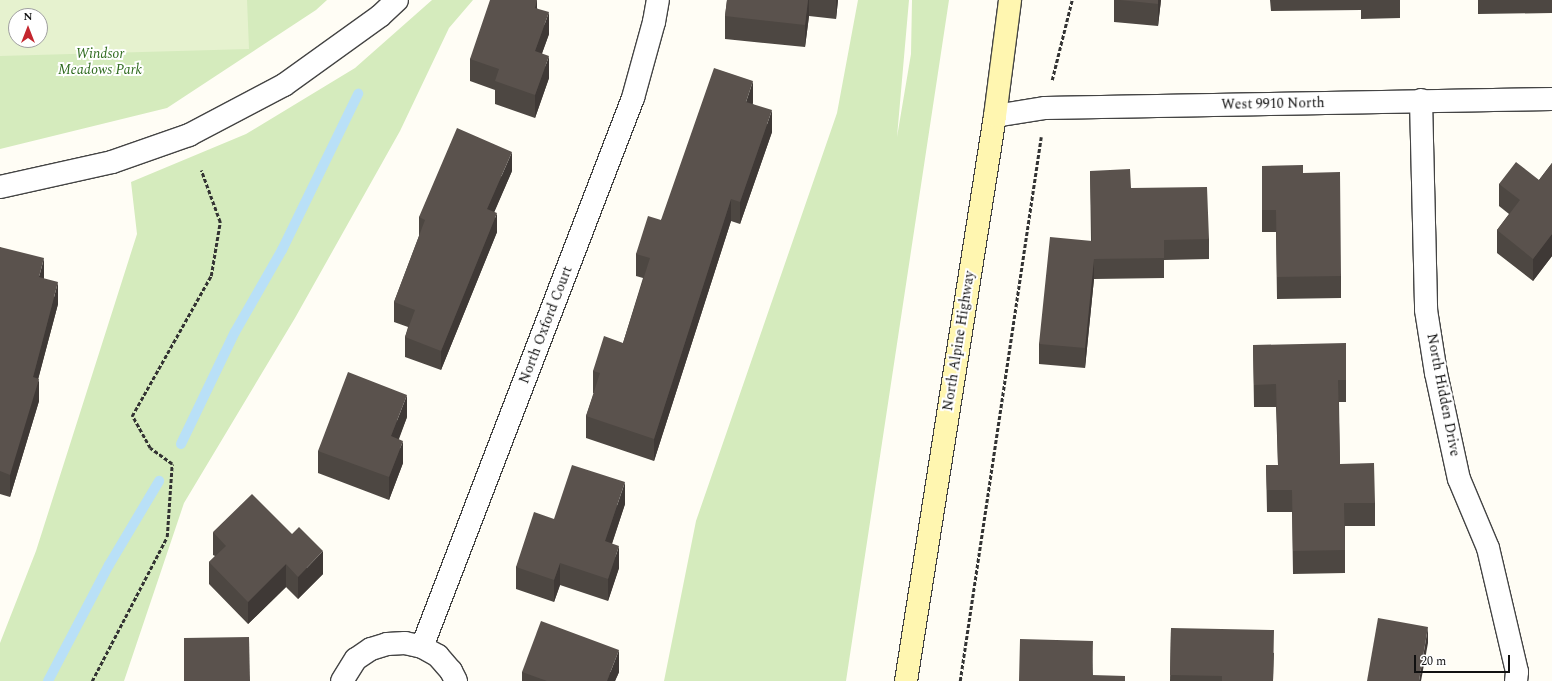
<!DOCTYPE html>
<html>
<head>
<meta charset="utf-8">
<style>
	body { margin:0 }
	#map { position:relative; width:1552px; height:681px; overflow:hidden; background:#fffdf5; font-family:Spectral,serif }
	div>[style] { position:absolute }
	.green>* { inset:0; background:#d5ebbd }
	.pitch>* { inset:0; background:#e6f2cf }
	.stream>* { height:10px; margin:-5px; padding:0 5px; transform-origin:5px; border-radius:5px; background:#b9e0f7 }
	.path>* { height:2.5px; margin-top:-1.25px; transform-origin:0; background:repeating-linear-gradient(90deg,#333 0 4px,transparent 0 6px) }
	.roads { filter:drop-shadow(1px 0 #444) drop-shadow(-1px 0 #444) drop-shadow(0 1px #444) drop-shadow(0 -1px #444) }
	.minor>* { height:22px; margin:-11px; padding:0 11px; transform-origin:11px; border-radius:11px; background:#fff }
	.secondary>* { height:22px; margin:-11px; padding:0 11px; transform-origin:11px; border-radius:11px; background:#fff6b0 }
	.wall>* { inset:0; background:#4d4742 }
	.shaded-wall>* { inset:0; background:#3f3936 }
	.building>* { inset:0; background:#5a524d }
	span { translate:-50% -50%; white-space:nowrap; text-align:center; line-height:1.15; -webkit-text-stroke:4px #fff; paint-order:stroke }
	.park-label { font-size:14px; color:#2f6b1f; font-style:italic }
	.street-label { font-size:14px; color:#111 }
	.north { position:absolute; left:8px; top:8px; width:40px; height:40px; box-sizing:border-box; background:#fff; border:1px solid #a0a0a0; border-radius:50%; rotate:0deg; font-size:11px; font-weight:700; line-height:16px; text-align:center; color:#111 }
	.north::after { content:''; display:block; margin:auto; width:14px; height:18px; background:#c4262e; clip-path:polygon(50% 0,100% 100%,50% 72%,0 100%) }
	.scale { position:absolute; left:1414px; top:655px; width:96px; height:18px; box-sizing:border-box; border:2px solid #111; border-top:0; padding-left:5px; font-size:12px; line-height:14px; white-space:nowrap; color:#111; -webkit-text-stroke:3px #fff; paint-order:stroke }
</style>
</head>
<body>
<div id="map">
	<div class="green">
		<i style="clip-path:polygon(evenodd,0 0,327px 0,316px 10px,167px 108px,0 149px,0 0,16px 16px,40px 16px,40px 40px,16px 40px,16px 16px)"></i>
		<i style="clip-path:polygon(432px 0,473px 0,449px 28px,400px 131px,295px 318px,184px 503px,124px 681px,0 681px,0 643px,36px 551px,137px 234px,131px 182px,246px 134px,355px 68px)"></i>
		<i style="clip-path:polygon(858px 0,909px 0,897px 137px,911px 54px,912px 0,949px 0,846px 681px,664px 681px,696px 521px,837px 113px)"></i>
	</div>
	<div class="pitch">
		<i style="clip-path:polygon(evenodd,0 0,247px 0,249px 49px,0 56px,0 0,16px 16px,40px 16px,40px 40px,16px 40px,16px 16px)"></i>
	</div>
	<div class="stream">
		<i style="left:181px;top:444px;width:124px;rotate:-64.3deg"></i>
		<i style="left:235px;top:332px;width:95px;rotate:-60.2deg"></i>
		<i style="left:282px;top:250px;width:174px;rotate:-64deg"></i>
		<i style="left:48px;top:681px;width:131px;rotate:-62.3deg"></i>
		<i style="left:109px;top:565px;width:98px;rotate:-59.2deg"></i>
	</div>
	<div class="path">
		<i style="left:1052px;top:80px;width:82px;rotate:-76deg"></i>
		<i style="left:92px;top:681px;width:162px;rotate:-62.5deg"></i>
		<i style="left:167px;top:537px;width:73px;rotate:-86.1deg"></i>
		<i style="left:172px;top:464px;width:27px;rotate:-144deg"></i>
		<i style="left:150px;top:448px;width:37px;rotate:-119deg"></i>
		<i style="left:132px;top:416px;width:161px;rotate:-60.6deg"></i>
		<i style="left:211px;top:276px;width:55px;rotate:-80.5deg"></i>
		<i style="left:220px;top:222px;width:55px;rotate:-110.1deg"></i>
		<i style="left:960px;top:681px;width:550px;rotate:-81.53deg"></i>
	</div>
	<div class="roads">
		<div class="minor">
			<i style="left:1421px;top:100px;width:210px;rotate:88.6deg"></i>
			<i style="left:1426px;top:310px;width:64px;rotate:81deg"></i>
			<i style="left:1436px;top:373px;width:108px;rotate:77.8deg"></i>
			<i style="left:1459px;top:479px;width:75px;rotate:67.2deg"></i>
			<i style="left:1488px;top:548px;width:127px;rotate:76.8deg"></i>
			<i style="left:1517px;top:672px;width:9px;rotate:96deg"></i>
			<i style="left:995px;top:116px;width:51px;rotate:-9.1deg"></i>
			<i style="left:1045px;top:108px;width:507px;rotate:-1.02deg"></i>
			<i style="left:0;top:187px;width:115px;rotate:-12.6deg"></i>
			<i style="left:112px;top:162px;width:82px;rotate:-19.3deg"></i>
			<i style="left:189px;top:135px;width:107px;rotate:-27.8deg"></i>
			<i style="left:284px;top:85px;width:118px;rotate:-35.7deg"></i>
			<i style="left:380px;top:16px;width:23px;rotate:-43deg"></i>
			<i style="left:422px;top:647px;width:588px;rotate:-68.98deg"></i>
			<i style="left:633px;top:98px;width:79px;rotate:-74.6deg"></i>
			<i style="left:654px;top:22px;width:22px;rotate:-80deg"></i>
			<i style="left:342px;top:681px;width:26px;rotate:-58deg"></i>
			<i style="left:356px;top:659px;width:18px;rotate:-34deg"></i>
			<i style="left:371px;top:649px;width:17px;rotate:-17deg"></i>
			<i style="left:387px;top:644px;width:18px;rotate:-3deg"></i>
			<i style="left:405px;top:643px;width:17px;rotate:13deg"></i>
			<i style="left:422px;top:647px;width:18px;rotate:29deg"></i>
			<i style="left:438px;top:656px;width:20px;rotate:49deg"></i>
			<i style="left:451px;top:671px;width:11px;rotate:63deg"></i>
		</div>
		<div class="secondary">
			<i style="left:906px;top:681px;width:572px;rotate:-81.05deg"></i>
			<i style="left:995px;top:116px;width:117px;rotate:-82.6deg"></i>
		</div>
	</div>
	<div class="wall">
		<i style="clip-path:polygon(537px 0,537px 8px,549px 34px,542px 53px,549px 78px,535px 118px,495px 104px,495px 90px,470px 81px,470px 59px)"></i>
		<i style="clip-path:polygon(727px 0,838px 0,836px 19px,809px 16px,805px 47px,725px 39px,725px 16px)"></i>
		<i style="clip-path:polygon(1114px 0,1161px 0,1158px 26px,1114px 22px)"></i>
		<i style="clip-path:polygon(1270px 0,1400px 0,1400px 18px,1361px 19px,1361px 10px,1271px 11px)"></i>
		<i style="clip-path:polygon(1478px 0,1552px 0,1552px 13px,1478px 14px)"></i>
		<i style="clip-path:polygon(753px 103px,753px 104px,772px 132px,740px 224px,731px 221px,654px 461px,586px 438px,586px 416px,594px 393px,593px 393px,593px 371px,623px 343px,643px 278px,636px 276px,636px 254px,661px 220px)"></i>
		<i style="clip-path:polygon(1552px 163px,1552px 256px,1533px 281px,1497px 253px,1497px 230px,1509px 214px,1499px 206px,1499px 184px,1539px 180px)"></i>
		<i style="clip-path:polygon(1262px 166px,1303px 173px,1341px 276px,1341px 298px,1277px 299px,1276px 232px,1262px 232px)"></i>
		<i style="clip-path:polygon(512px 171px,494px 212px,497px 232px,441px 370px,405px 357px,405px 337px,408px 327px,394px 322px,394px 302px,419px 236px,419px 217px)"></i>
		<i style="clip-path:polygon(1090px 171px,1131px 188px,1209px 239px,1209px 259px,1164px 260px,1164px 278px,1094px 279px,1085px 368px,1039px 364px,1039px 344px,1091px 241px)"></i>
		<i style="clip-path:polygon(0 247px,44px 279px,58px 304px,38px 379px,39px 401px,10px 497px,0 494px)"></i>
		<i style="clip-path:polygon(1253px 345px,1346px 380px,1346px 402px,1339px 402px,1340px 464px,1375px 503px,1375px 526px,1345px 526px,1345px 573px,1293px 574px,1292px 512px,1267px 512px,1266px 465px,1278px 465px,1276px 407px,1254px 407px)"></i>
		<i style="clip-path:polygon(407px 417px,399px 439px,403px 463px,389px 500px,318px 473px,318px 451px)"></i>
		<i style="clip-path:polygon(625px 504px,612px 544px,619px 568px,608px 601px,560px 585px,554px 602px,516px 589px,516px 567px,554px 519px)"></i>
		<i style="clip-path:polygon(213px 532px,323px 574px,298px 599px,286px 587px,248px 624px,209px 584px,209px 562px,215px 556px,213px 555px)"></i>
		<i style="clip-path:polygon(1171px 628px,1274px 653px,1273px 681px,1170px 681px)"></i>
		<i style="clip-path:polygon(522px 672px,619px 672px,615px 681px,522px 681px)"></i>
	</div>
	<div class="shaded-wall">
		<i style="clip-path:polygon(537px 0,537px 20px,535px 8px)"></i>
		<i style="clip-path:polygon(808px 0,809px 0,809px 16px,805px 47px,805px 25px)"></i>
		<i style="clip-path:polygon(836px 0,838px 0,836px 19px)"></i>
		<i style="clip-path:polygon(1158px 0,1161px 0,1158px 26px)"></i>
		<i style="clip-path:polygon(549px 12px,549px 34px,535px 73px,535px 51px)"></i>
		<i style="clip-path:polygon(549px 56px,549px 78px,535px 118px,535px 95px)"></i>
		<i style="clip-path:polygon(753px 81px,753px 103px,746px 124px,746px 102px)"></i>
		<i style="clip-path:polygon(772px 110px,772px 132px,740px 224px,740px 202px)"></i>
		<i style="clip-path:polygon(512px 152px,512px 171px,487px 229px,487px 209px)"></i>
		<i style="clip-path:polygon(731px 199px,731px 221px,654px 461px,654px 439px)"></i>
		<i style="clip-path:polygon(497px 213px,497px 232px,441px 370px,441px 351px)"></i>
		<i style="clip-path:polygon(1552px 234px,1552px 256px,1533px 281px,1533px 259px)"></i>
		<i style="clip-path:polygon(44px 258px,44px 280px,39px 277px)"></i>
		<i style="clip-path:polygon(1094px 259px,1094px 279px,1085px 368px,1085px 348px)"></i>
		<i style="clip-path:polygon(58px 282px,58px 304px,34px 395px,39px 379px,39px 401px,10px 497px,10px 475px,33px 377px)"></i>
		<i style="clip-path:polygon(407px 395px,407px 417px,391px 458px,391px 436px)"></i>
		<i style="clip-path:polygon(403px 441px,403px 463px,389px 500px,389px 477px)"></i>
		<i style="clip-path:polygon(625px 482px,625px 504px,605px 564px,605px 541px)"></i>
		<i style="clip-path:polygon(619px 546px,619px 568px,608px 601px,608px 579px)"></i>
		<i style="clip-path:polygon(323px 551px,323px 574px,298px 599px,298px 577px)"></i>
		<i style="clip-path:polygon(560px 563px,560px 585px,554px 602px,554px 580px)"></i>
		<i style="clip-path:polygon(286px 564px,286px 587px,248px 624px,248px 602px)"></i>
		<i style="clip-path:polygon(1428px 627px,1428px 643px,1421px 681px,1419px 681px)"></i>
		<i style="clip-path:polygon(1093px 641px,1093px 681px,1092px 681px)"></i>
		<i style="clip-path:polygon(619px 650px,619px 672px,615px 681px,607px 681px)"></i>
	</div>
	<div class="building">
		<i style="clip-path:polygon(490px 0,537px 0,535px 8px,549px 12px,535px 51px,549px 56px,535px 95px,495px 81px,499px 69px,470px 59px)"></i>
		<i style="clip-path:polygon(727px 0,808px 0,805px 25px,725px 16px)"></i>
		<i style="clip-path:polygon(1120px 0,1158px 0,1158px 4px)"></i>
		<i style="clip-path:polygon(714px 68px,753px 81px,746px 102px,772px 110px,740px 202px,731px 199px,654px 439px,586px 416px,600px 373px,593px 371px,604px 336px,623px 343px,650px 258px,636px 254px,648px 216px,661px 220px)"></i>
		<i style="clip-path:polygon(457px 128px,512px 152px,487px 209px,497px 213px,441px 351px,405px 337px,415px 310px,394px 302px,425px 220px,419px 217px)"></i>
		<i style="clip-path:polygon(1516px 162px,1539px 180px,1552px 163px,1552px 234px,1533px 259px,1497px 230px,1520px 200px,1499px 184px)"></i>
		<i style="clip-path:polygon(1303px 165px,1303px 173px,1340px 172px,1341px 276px,1277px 277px,1276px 210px,1262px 210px,1262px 166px)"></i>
		<i style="clip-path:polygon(1130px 169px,1131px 188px,1207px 187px,1209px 239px,1164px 240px,1164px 258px,1094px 259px,1085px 348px,1039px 344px,1050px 237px,1092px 241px,1090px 171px)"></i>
		<i style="clip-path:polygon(0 247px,44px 258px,39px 277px,58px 282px,33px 377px,39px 379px,10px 475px,0 471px)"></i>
		<i style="clip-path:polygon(1346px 343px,1346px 380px,1338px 380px,1340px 464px,1374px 463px,1375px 503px,1344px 503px,1345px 550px,1293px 551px,1292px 490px,1267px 490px,1266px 465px,1278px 465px,1276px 384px,1254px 385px,1253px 345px)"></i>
		<i style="clip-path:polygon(348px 372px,407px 395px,391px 436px,403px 441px,389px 477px,318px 451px)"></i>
		<i style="clip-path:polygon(572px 465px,625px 482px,605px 541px,619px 546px,608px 579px,560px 563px,554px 580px,516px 567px,534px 512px,554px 519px)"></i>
		<i style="clip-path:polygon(252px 494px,292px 534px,299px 527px,323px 551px,298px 577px,286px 564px,248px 602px,209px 562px,226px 546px,213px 532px)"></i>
		<i style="clip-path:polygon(1378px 618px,1428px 627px,1419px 681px,1367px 681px)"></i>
		<i style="clip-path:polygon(541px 621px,619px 650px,607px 681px,547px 681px,522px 672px)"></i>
		<i style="clip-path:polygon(1171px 628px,1274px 630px,1273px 681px,1222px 681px,1222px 676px,1170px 675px)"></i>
		<i style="clip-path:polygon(249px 637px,250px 681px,184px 681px,184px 638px)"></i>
		<i style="clip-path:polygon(1020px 639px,1093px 641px,1092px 675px,1125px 676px,1125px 681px,1019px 681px)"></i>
	</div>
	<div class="park-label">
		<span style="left:100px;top:62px">Windsor<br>Meadows Park</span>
	</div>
	<div class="street-label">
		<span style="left:1273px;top:104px;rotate:-1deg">West 9910 North</span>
		<span style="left:546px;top:325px;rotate:-69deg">North Oxford Court</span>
		<span style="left:959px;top:341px;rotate:-81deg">North Alpine Highway</span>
		<span style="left:1443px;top:395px;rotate:79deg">North Hidden Drive</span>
	</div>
	<div class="north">N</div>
	<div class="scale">20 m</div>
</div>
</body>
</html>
